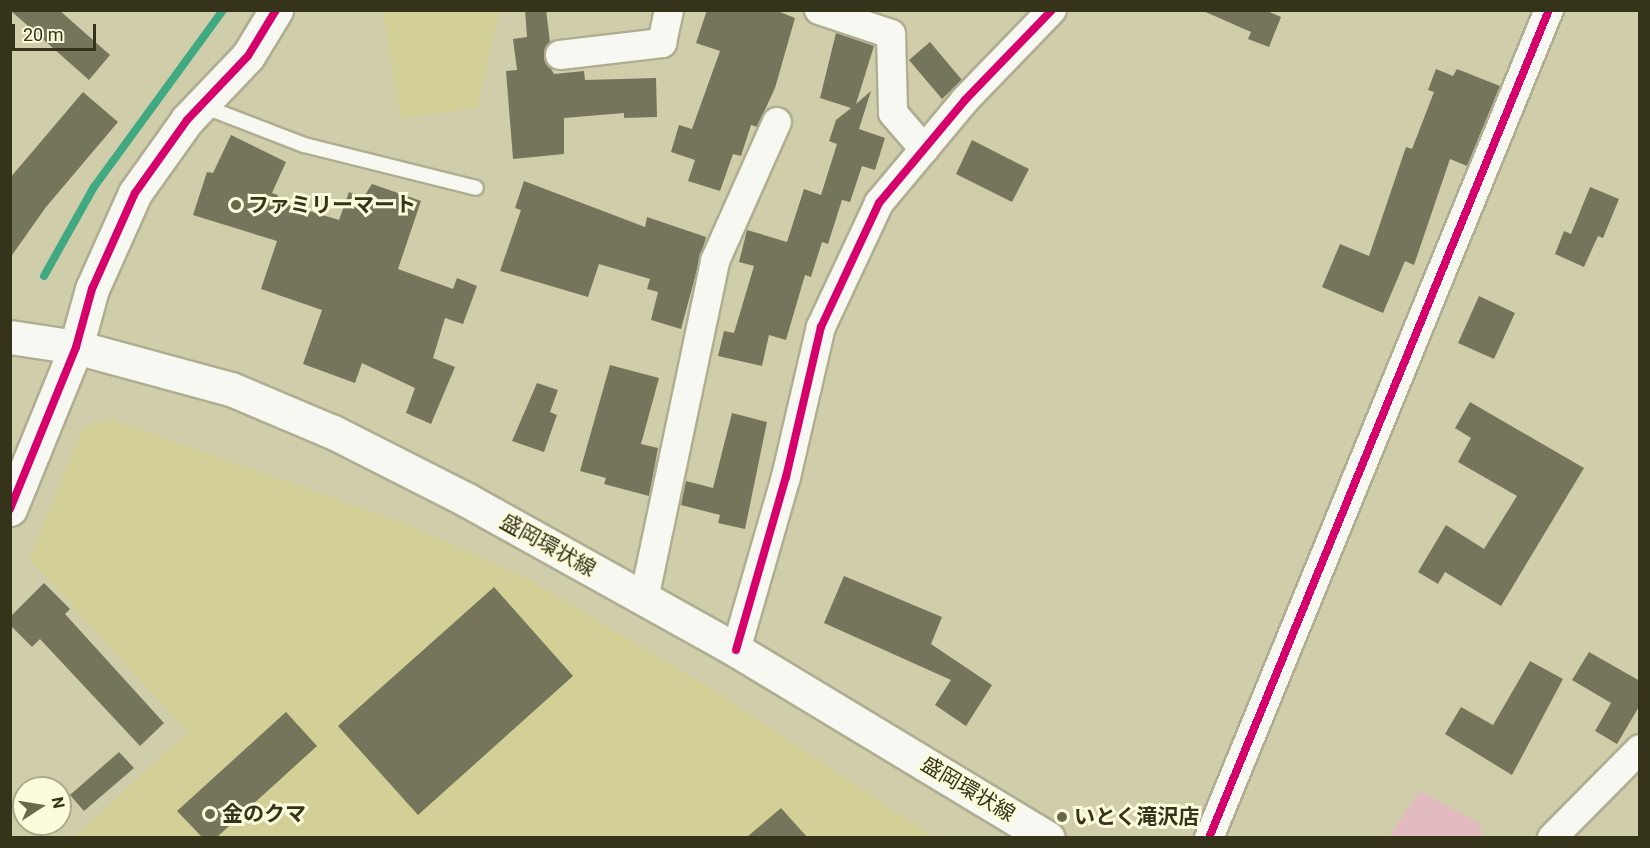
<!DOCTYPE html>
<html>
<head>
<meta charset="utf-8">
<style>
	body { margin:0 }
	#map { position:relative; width:1650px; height:848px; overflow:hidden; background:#d0ceaa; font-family:Roboto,"Noto Sans JP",sans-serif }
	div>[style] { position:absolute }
	.built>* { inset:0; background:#d2cf97 }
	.green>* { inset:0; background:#e2babf }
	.stream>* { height:8px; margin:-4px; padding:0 4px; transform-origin:4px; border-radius:4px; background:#41a981 }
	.building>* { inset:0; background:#74755a }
	.roads { filter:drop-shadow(2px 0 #afae91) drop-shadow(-2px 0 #afae91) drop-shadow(0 2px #afae91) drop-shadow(0 -2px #afae91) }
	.lane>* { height:14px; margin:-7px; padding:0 7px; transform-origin:7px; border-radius:7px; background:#f8f8f2 }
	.street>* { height:28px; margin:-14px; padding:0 14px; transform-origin:14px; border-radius:14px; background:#f8f8f2 }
	.secondary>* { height:33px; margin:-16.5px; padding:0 16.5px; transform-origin:16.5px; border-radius:16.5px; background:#f8f8f2 }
	.primary>* { height:33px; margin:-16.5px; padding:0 16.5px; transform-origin:16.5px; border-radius:16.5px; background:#f8f8f2 }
	.cycleway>* { height:8px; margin:-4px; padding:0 4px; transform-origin:4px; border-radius:4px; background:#d6006c }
	.dots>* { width:16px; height:16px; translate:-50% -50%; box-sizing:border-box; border:3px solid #fcfbdb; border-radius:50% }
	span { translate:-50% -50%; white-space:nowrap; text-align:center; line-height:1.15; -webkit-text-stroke:6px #fcfbdb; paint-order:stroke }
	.poi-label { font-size:21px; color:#353319; font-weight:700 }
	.left { translate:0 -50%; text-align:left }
	.street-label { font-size:21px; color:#353319 }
	.frame { position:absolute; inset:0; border:12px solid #353319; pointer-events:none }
	.north { position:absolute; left:12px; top:776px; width:60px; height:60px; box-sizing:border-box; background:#fcfbdb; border:2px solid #acab8d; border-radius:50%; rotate:78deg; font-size:16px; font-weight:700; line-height:24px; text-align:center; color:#353319 }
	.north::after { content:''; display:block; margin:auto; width:21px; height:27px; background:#6b694c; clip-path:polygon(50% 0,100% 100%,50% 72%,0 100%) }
	.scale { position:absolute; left:12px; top:24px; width:84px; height:27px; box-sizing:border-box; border:3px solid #353319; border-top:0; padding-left:8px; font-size:18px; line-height:21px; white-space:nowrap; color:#353319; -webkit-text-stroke:4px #fcfbdb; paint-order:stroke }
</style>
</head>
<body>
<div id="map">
	<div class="built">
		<i style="clip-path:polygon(383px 11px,499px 11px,477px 108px,401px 118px)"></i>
		<i style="clip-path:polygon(110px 419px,409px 525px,528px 579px,709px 687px,933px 837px,74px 837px,188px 732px,29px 559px,83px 427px)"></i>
	</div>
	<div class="green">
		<i style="clip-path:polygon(1420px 791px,1480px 824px,1482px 837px,1389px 837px)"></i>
	</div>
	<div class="stream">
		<i style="left:44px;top:276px;width:102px;rotate:-60.7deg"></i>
		<i style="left:94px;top:187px;width:219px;rotate:-53.9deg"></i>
	</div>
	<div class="building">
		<i style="clip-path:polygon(10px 10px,59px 10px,110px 55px,89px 80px)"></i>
		<i style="clip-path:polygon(525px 10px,546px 10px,550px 42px,544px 57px,554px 74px,584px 71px,585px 80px,656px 78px,657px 117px,624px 118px,624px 113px,564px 118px,564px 154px,513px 159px,506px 71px,517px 70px,513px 39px,527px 37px)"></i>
		<i style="clip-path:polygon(707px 10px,775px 10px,795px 18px,775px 88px,757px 127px,751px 125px,741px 156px,733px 154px,720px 191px,688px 181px,695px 160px,671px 152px,679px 125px,692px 129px,720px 51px,696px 43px)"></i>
		<i style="clip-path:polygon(1201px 10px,1265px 10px,1281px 17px,1269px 47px,1248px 39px,1251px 32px)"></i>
		<i style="clip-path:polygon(836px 33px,874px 46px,856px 104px,871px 91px,859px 129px,885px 138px,875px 170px,862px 166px,850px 202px,842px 200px,828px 244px,822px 242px,811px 277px,805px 275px,786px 340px,769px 335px,762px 366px,718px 356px,724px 331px,734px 333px,754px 266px,739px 262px,747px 230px,787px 242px,804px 189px,821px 195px,837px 144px,829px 141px,836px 120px,851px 108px,820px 98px)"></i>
		<i style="clip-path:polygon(930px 42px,962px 80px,942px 99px,909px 60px)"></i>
		<i style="clip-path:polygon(1436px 69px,1453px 76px,1457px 69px,1500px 86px,1467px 166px,1450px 159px,1414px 265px,1405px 261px,1383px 313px,1322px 287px,1340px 244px,1369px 256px,1406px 147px,1412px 149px,1434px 92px,1428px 90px)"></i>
		<i style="clip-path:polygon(83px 92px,118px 122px,46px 207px,10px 258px,10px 178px)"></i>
		<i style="clip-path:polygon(231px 135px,286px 162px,272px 193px,278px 195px,276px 201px,339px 220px,349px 192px,363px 198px,372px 184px,421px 201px,398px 269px,453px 289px,457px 278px,477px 286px,463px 324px,445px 318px,433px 358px,455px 367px,431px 424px,406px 413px,415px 388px,362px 363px,355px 383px,303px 364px,322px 310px,261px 289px,277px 241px,193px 215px,207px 172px,213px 173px)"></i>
		<i style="clip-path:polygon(972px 140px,1029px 169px,1012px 202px,956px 174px)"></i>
		<i style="clip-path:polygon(524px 181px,645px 227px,647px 217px,706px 237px,681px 329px,651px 320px,658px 292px,647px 289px,650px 279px,599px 264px,588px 297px,500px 271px,521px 210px,515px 208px)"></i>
		<i style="clip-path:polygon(1590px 187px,1619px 199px,1603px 238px,1598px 236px,1584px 267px,1555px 254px,1564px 231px,1571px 234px)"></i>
		<i style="clip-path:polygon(1479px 296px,1515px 313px,1494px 359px,1458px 343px)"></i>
		<i style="clip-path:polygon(610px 365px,659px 378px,641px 444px,658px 448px,649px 496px,604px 484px,606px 478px,580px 471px)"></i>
		<i style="clip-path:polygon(537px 383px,558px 390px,550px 412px,557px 415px,544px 452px,512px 441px)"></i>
		<i style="clip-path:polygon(1470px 402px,1584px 468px,1501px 606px,1445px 572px,1438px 584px,1418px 572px,1446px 525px,1484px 549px,1517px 496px,1458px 462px,1471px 438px,1455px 428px)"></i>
		<i style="clip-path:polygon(732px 413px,767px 422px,745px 529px,718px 523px,720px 515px,681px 505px,686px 481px,713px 488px)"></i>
		<i style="clip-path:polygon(844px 576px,942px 617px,931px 644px,992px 685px,966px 726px,935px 705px,951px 680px,824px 623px)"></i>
		<i style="clip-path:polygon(44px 583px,70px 609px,65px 614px,164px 723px,140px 746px,40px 639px,32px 647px,10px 625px,10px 617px)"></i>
		<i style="clip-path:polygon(494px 587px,573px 676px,418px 815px,338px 726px)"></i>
		<i style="clip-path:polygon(1589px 652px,1640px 681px,1640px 705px,1617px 744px,1595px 731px,1611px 703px,1572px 680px)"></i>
		<i style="clip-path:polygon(1530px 661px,1563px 679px,1512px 775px,1445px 734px,1461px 707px,1493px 725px)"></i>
		<i style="clip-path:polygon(286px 712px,317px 746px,217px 837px,202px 837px,177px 811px)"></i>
		<i style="clip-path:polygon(119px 752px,134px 768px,84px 811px,70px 795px)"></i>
		<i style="clip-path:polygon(781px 808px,807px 837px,747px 837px)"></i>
	</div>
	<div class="roads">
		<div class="lane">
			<i style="left:203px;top:106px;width:108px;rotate:21.1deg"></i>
			<i style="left:304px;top:145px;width:177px;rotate:14deg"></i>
		</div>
		<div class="street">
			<i style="left:819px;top:10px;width:76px;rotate:18.4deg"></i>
			<i style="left:891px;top:34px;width:79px;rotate:88.5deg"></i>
			<i style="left:893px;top:113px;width:48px;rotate:49.3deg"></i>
			<i style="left:560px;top:55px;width:103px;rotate:-6.7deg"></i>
			<i style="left:662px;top:43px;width:34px;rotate:-78deg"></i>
			<i style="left:644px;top:599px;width:345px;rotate:-78.1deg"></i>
			<i style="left:715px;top:261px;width:152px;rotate:-66deg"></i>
			<i style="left:736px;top:650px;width:180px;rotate:-73.9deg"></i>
			<i style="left:786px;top:477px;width:154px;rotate:-76.9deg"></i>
			<i style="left:821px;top:327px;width:137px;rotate:-64.9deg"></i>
			<i style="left:879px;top:203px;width:134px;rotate:-50.1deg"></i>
			<i style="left:965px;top:100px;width:125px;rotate:-46deg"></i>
			<i style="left:1209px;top:838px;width:895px;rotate:-67.68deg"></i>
			<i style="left:1552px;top:838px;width:125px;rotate:-45.3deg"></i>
		</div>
		<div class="secondary">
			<i style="left:10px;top:509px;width:175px;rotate:-67.8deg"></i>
			<i style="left:76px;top:347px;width:60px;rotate:-74.6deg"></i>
			<i style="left:92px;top:289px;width:105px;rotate:-65.9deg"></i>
			<i style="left:135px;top:193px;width:90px;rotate:-54.5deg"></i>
			<i style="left:187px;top:120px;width:88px;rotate:-46.4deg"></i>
			<i style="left:248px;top:56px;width:54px;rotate:-58.7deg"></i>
		</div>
		<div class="primary">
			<i style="left:10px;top:337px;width:67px;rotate:8.6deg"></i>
			<i style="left:76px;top:347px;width:161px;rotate:15.2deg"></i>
			<i style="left:231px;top:389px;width:111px;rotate:22.9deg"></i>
			<i style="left:333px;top:432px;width:150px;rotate:26.9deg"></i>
			<i style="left:467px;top:500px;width:308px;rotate:29.1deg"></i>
			<i style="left:736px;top:650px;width:364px;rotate:31.1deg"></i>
		</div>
	</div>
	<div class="cycleway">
		<i style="left:10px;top:509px;width:175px;rotate:-67.8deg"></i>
		<i style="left:76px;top:347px;width:60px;rotate:-74.6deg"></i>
		<i style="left:92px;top:289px;width:105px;rotate:-65.9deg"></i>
		<i style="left:135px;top:193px;width:90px;rotate:-54.5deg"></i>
		<i style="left:187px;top:120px;width:88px;rotate:-46.4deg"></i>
		<i style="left:248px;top:56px;width:54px;rotate:-58.7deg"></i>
		<i style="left:736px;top:650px;width:180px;rotate:-73.9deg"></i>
		<i style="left:786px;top:477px;width:154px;rotate:-76.9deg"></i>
		<i style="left:821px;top:327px;width:137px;rotate:-64.9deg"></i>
		<i style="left:879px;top:203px;width:134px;rotate:-50.1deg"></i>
		<i style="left:965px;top:100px;width:125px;rotate:-46deg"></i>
		<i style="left:1209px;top:838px;width:895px;rotate:-67.68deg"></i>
	</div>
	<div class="dots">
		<i style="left:236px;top:205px;background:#6b694c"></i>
		<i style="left:210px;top:814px;background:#6b694c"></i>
		<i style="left:1062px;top:817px;background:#6b694c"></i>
	</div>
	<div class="poi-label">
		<span class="left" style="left:248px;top:205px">ファミリーマート</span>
		<span class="left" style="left:222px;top:814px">金のクマ</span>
		<span class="left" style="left:1074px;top:817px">いとく滝沢店</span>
	</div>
	<div class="street-label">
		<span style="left:548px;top:545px;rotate:29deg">盛岡環状線</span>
		<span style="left:968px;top:789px;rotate:31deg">盛岡環状線</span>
	</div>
	<div class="frame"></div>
	<div class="north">N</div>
	<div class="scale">20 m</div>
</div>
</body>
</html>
